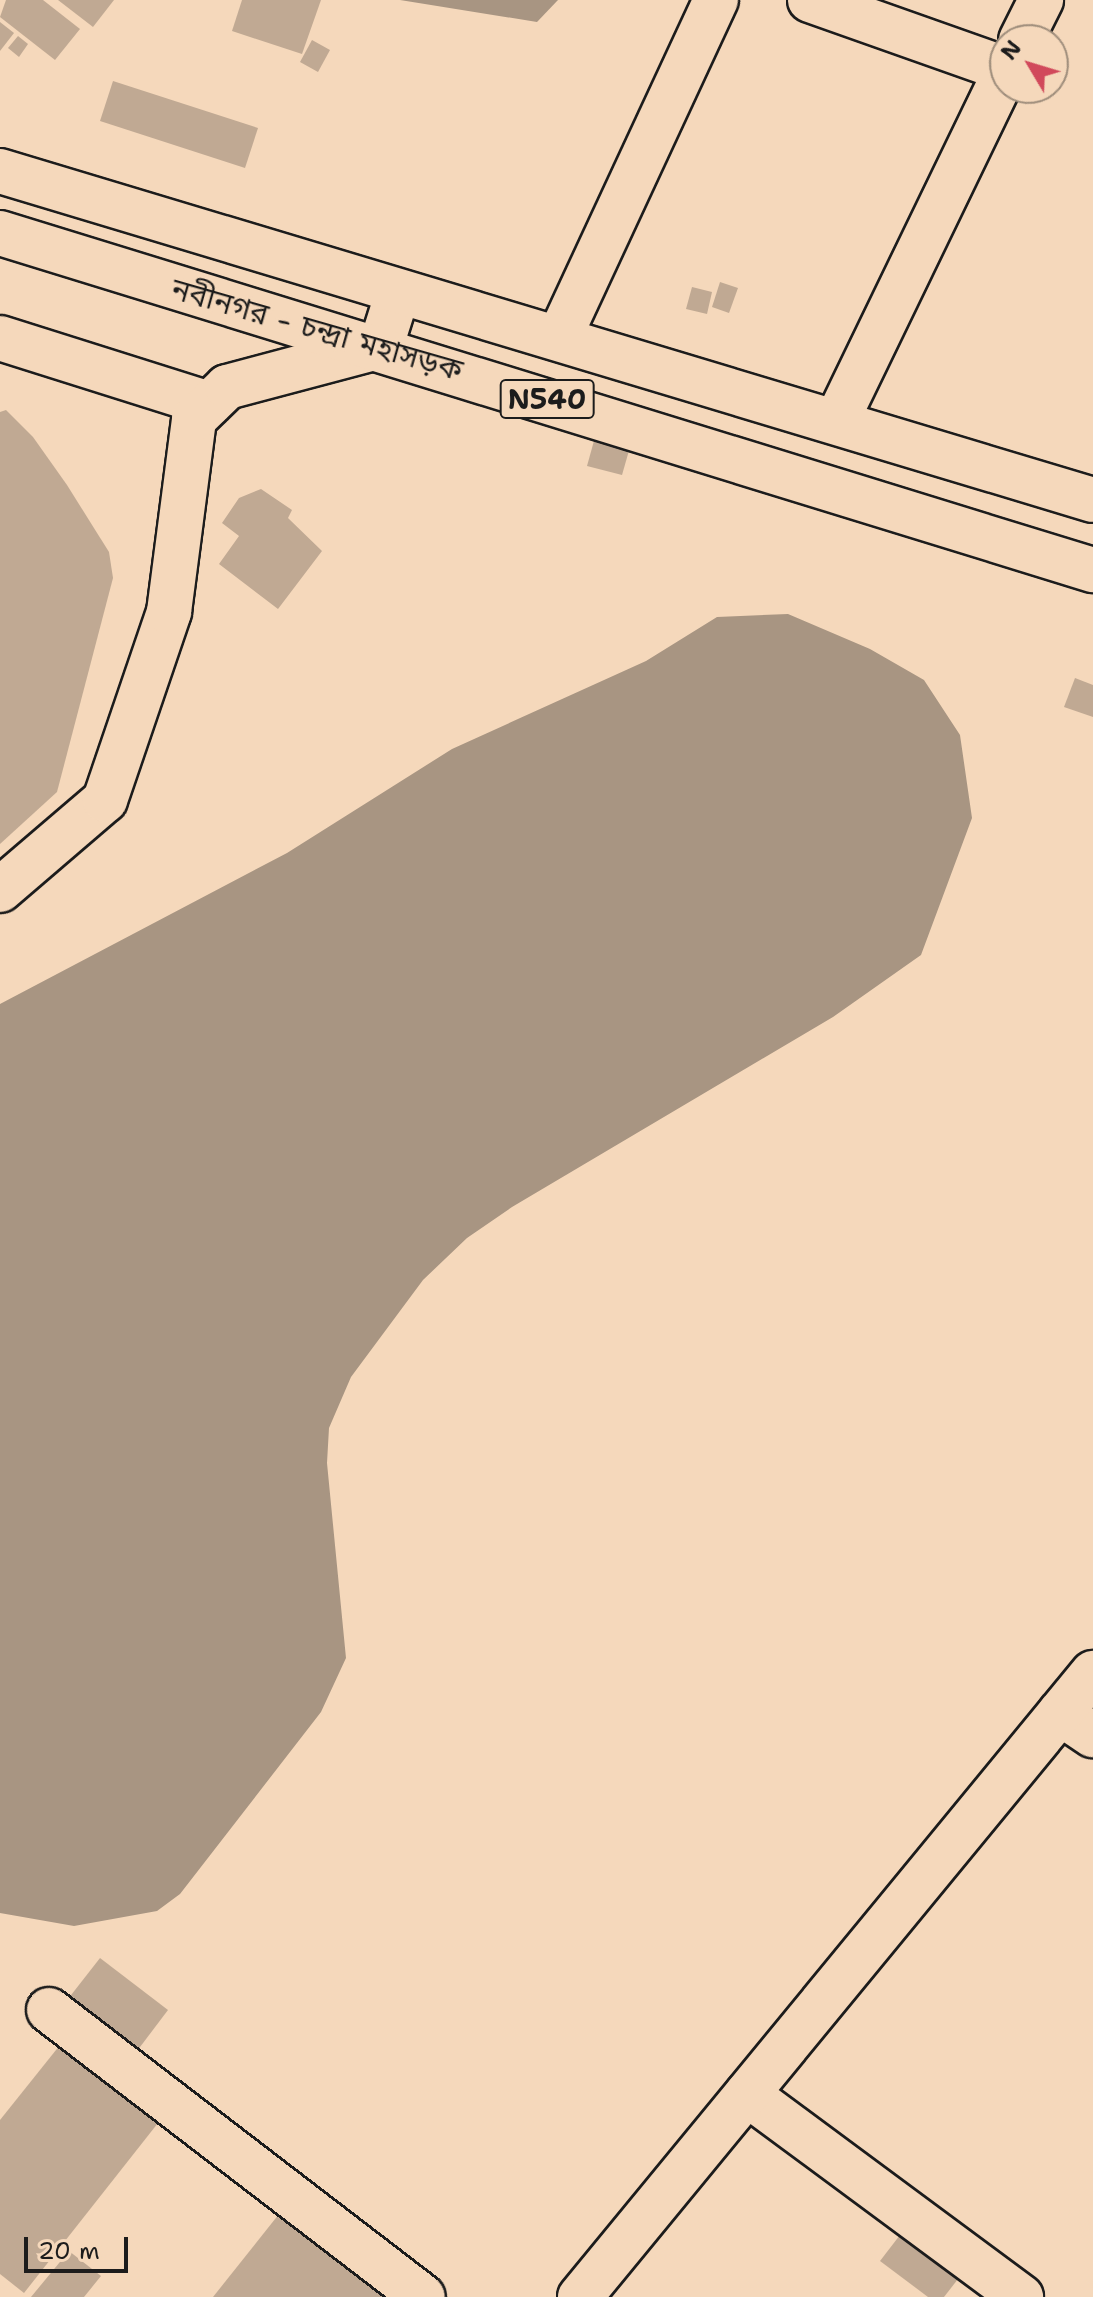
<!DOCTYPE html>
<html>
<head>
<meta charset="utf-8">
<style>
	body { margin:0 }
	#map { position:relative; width:1093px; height:2297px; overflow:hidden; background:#f5d8bb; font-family:"Shantell Sans","Noto Sans Bengali",sans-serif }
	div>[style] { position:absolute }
	.water>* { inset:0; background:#a89582 }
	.building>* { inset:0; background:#c0a993 }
	.roads { filter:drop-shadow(2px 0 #1c1c1c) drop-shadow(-2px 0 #1c1c1c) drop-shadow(0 2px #1c1c1c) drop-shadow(0 -2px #1c1c1c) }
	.minor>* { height:44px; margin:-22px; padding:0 22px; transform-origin:22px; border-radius:22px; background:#f5d8bb }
	.highway>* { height:44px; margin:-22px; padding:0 22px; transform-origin:22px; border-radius:22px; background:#f5d8bb }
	span { translate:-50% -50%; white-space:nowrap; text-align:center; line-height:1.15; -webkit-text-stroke:6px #f5d8bb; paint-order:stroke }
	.shield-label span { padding:2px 6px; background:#f5d8bb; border:2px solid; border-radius:6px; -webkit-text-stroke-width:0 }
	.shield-label { font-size:28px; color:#1c1c1c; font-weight:700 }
	.street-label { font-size:30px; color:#1c1c1c }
	.north { position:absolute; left:989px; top:24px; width:80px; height:80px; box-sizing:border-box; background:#f5d8bb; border:2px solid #9e8d7b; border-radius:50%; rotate:308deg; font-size:22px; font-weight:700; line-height:32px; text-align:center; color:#1c1c1c }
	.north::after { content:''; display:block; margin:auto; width:28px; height:36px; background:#d1495b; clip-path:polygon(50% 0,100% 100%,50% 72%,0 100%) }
	.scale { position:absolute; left:24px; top:2237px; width:104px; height:36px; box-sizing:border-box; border:4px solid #1c1c1c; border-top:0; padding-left:10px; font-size:24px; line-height:28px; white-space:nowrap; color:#1c1c1c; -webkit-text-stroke:6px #f5d8bb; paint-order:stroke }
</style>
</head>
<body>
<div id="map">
	<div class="water">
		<i style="clip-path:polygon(400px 0,558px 0,537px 22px)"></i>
		<i style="clip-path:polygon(788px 614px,870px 649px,924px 680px,960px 735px,972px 818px,921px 955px,833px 1017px,512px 1207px,467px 1238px,423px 1280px,351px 1377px,329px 1428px,327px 1463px,346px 1658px,321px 1712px,180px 1894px,157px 1911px,74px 1926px,0 1913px,0 1004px,287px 853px,452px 749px,646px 661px,717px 617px)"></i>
	</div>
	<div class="building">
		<i style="clip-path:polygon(6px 0,43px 0,80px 29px,55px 60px,0 17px)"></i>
		<i style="clip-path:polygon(58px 0,114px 0,93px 27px)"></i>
		<i style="clip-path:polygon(242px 0,321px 0,302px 54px,232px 31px)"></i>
		<i style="clip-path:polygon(0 22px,14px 33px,0 51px)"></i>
		<i style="clip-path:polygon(18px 36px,28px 44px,19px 57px,8px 48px)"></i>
		<i style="clip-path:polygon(312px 40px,330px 50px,318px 72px,300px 62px)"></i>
		<i style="clip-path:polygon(113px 81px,258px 128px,245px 168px,100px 121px)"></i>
		<i style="clip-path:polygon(720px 282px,738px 288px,729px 313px,712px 307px)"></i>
		<i style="clip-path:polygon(692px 287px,712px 292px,707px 314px,686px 309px)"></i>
		<i style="clip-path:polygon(6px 410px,33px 437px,67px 485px,109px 552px,113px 578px,57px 792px,0 844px,0 412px)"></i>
		<i style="clip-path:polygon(597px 430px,632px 440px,622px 475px,587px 466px)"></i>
		<i style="clip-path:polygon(261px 489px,292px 510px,288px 518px,322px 551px,278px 609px,219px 564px,239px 536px,222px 523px,239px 498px)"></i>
		<i style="clip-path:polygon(1075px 678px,1093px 685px,1093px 717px,1064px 707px)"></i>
		<i style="clip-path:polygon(100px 1958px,168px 2010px,137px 2051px,68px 1999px)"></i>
		<i style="clip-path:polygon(60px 2045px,158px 2123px,24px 2293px,0 2274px,0 2120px)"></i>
		<i style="clip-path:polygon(283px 2209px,392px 2297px,213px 2297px)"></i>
		<i style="clip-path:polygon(900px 2235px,958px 2279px,944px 2297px,928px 2297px,880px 2261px)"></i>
		<i style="clip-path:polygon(69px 2251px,101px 2276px,84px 2297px,31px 2297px)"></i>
	</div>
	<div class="roads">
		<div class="minor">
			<i style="left:810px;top:0;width:207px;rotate:19.5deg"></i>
			<i style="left:1021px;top:40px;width:45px;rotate:-63.4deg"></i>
			<i style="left:0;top:338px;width:219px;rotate:17.5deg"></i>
			<i style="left:559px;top:338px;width:373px;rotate:-65.1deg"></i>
			<i style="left:837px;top:420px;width:386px;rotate:-64.2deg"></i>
			<i style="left:0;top:890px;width:138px;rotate:-40.6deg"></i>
			<i style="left:105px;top:800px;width:199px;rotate:-71.2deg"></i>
			<i style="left:169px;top:612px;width:195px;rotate:-82.6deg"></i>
			<i style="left:194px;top:419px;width:46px;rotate:-44.1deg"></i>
			<i style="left:227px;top:387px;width:159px;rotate:-14.9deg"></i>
			<i style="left:381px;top:346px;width:57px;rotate:-72.5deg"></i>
			<i style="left:1060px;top:1713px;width:40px;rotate:34deg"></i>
			<i style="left:49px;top:2010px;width:471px;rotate:37.5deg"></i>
			<i style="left:747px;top:2094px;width:341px;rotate:36.5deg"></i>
			<i style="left:580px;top:2297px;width:808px;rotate:-50.58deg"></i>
		</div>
		<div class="highway">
			<i style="left:0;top:171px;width:1141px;rotate:16.75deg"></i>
			<i style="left:0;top:233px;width:1144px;rotate:17.14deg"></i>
		</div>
	</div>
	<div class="shield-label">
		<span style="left:547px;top:399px">N540</span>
	</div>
	<div class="street-label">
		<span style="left:317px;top:330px;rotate:16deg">নবীনগর - চন্দ্রা মহাসড়ক</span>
	</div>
	<div class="north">N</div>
	<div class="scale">20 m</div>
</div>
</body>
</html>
